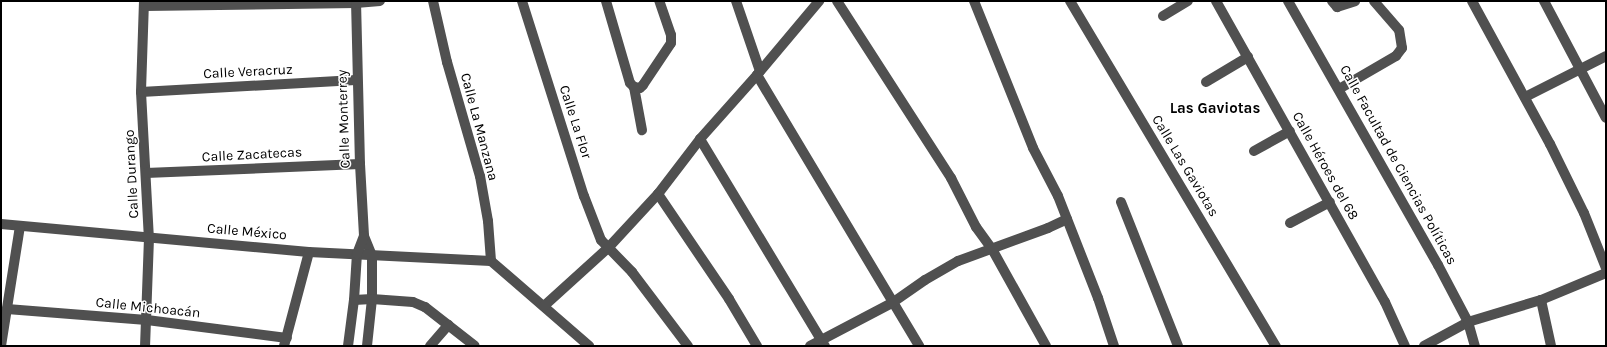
<!DOCTYPE html>
<html>
<head>
<meta charset="utf-8">
<style>
	body { margin:0 }
	#map { position:relative; width:1607px; height:347px; overflow:hidden; background:#fff; font-family:Karla,sans-serif }
	div>[style] { position:absolute }
	.minor>* { height:10px; margin:-5px; padding:0 5px; transform-origin:5px; border-radius:5px; background:#505050 }
	span { translate:-50% -50%; white-space:nowrap; text-align:center; line-height:1.15; -webkit-text-stroke:3px #fff; paint-order:stroke }
	.street-label { font-size:14px; color:#000 }
	.neighbourhood-label { font-size:15px; color:#000; font-weight:700 }
	.frame { position:absolute; inset:0; border:2px solid #000; pointer-events:none }
</style>
</head>
<body>
<div id="map">
	<div class="minor">
		<i style="left:144px;top:1px;width:91px;rotate:91.9deg"></i>
		<i style="left:141px;top:92px;width:146px;rotate:86.9deg"></i>
		<i style="left:149px;top:238px;width:108px;rotate:92.1deg"></i>
		<i style="left:356px;top:1px;width:163px;rotate:88.6deg"></i>
		<i style="left:360px;top:164px;width:72px;rotate:86.8deg"></i>
		<i style="left:364px;top:236px;width:22px;rotate:68deg"></i>
		<i style="left:372px;top:256px;width:43px;rotate:90deg"></i>
		<i style="left:372px;top:299px;width:47px;rotate:96.1deg"></i>
		<i style="left:433px;top:1px;width:63px;rotate:77.1deg"></i>
		<i style="left:447px;top:62px;width:119px;rotate:73.9deg"></i>
		<i style="left:480px;top:176px;width:46px;rotate:79.9deg"></i>
		<i style="left:488px;top:221px;width:40px;rotate:85.7deg"></i>
		<i style="left:522px;top:1px;width:205px;rotate:72.4deg"></i>
		<i style="left:584px;top:196px;width:47px;rotate:68.9deg"></i>
		<i style="left:601px;top:240px;width:45px;rotate:45.9deg"></i>
		<i style="left:632px;top:272px;width:93px;rotate:52.9deg"></i>
		<i style="left:606px;top:1px;width:85px;rotate:73.7deg"></i>
		<i style="left:630px;top:83px;width:6px;rotate:45deg"></i>
		<i style="left:634px;top:87px;width:6px;rotate:9deg"></i>
		<i style="left:640px;top:88px;width:4px;rotate:-45deg"></i>
		<i style="left:643px;top:85px;width:50px;rotate:-56.3deg"></i>
		<i style="left:671px;top:43px;width:8px;rotate:-90deg"></i>
		<i style="left:671px;top:35px;width:36px;rotate:-109deg"></i>
		<i style="left:736px;top:1px;width:74px;rotate:71.1deg"></i>
		<i style="left:837px;top:1px;width:211px;rotate:57.2deg"></i>
		<i style="left:951px;top:178px;width:55px;rotate:63deg"></i>
		<i style="left:976px;top:227px;width:27px;rotate:54deg"></i>
		<i style="left:992px;top:249px;width:111px;rotate:60.9deg"></i>
		<i style="left:974px;top:1px;width:158px;rotate:68.1deg"></i>
		<i style="left:1033px;top:148px;width:54px;rotate:62.5deg"></i>
		<i style="left:1058px;top:196px;width:110px;rotate:68.6deg"></i>
		<i style="left:1098px;top:298px;width:51px;rotate:71.6deg"></i>
		<i style="left:1070px;top:1px;width:402px;rotate:59.2deg"></i>
		<i style="left:1216px;top:1px;width:345px;rotate:60.7deg"></i>
		<i style="left:1385px;top:302px;width:48px;rotate:65.6deg"></i>
		<i style="left:1288px;top:1px;width:304px;rotate:60.4deg"></i>
		<i style="left:1438px;top:265px;width:64px;rotate:62.2deg"></i>
		<i style="left:1468px;top:322px;width:25px;rotate:74deg"></i>
		<i style="left:1332px;top:1px;width:8px;rotate:50deg"></i>
		<i style="left:1337px;top:7px;width:19px;rotate:-18deg"></i>
		<i style="left:1472px;top:1px;width:163px;rotate:61.4deg"></i>
		<i style="left:1550px;top:144px;width:77px;rotate:63.8deg"></i>
		<i style="left:1584px;top:213px;width:59px;rotate:68.2deg"></i>
		<i style="left:1544px;top:1px;width:132px;rotate:62.1deg"></i>
		<i style="left:145px;top:6px;width:211px;rotate:-0.8deg"></i>
		<i style="left:356px;top:3px;width:24px;rotate:-5deg"></i>
		<i style="left:1163px;top:16px;width:29px;rotate:-31deg"></i>
		<i style="left:757px;top:75px;width:316px;rotate:59.1deg"></i>
		<i style="left:1206px;top:82px;width:49px;rotate:-30.8deg"></i>
		<i style="left:634px;top:87px;width:44px;rotate:79.5deg"></i>
		<i style="left:1339px;top:89px;width:66px;rotate:-30.1deg"></i>
		<i style="left:1396px;top:56px;width:10px;rotate:-53deg"></i>
		<i style="left:1402px;top:48px;width:18px;rotate:-99deg"></i>
		<i style="left:1399px;top:30px;width:38px;rotate:-131deg"></i>
		<i style="left:141px;top:92px;width:215px;rotate:-3.2deg"></i>
		<i style="left:1525px;top:97px;width:91px;rotate:-26.8deg"></i>
		<i style="left:700px;top:139px;width:242px;rotate:58.9deg"></i>
		<i style="left:1254px;top:151px;width:41px;rotate:-29.1deg"></i>
		<i style="left:146px;top:173px;width:214px;rotate:-2.4deg"></i>
		<i style="left:658px;top:194px;width:127px;rotate:55.9deg"></i>
		<i style="left:729px;top:299px;width:55px;rotate:59.2deg"></i>
		<i style="left:1121px;top:202px;width:155px;rotate:68.4deg"></i>
		<i style="left:1290px;top:223px;width:45px;rotate:-27.7deg"></i>
		<i style="left:1px;top:224px;width:309px;rotate:5.2deg"></i>
		<i style="left:309px;top:252px;width:182px;rotate:2.8deg"></i>
		<i style="left:491px;top:261px;width:130px;rotate:40.9deg"></i>
		<i style="left:354px;top:300px;width:18px;rotate:-3deg"></i>
		<i style="left:372px;top:299px;width:41px;rotate:4.2deg"></i>
		<i style="left:413px;top:302px;width:13px;rotate:23deg"></i>
		<i style="left:425px;top:307px;width:63px;rotate:38deg"></i>
		<i style="left:1541px;top:300px;width:47px;rotate:77.7deg"></i>
		<i style="left:544px;top:306px;width:86px;rotate:-42.2deg"></i>
		<i style="left:608px;top:248px;width:74px;rotate:-47.2deg"></i>
		<i style="left:658px;top:194px;width:69px;rotate:-52.6deg"></i>
		<i style="left:700px;top:139px;width:86px;rotate:-48.3deg"></i>
		<i style="left:757px;top:75px;width:97px;rotate:-50deg"></i>
		<i style="left:7px;top:309px;width:140px;rotate:4.5deg"></i>
		<i style="left:147px;top:320px;width:141px;rotate:7.3deg"></i>
		<i style="left:1px;top:346px;width:121px;rotate:-81deg"></i>
		<i style="left:284px;top:346px;width:97px;rotate:-75.1deg"></i>
		<i style="left:348px;top:346px;width:46px;rotate:-82.6deg"></i>
		<i style="left:354px;top:300px;width:46px;rotate:-86.3deg"></i>
		<i style="left:357px;top:254px;width:19px;rotate:-69deg"></i>
		<i style="left:430px;top:346px;width:28px;rotate:-49deg"></i>
		<i style="left:810px;top:346px;width:93px;rotate:-27.7deg"></i>
		<i style="left:892px;top:303px;width:40px;rotate:-34.9deg"></i>
		<i style="left:925px;top:280px;width:38px;rotate:-30deg"></i>
		<i style="left:958px;top:261px;width:96px;rotate:-20.1deg"></i>
		<i style="left:1048px;top:228px;width:21px;rotate:-25deg"></i>
		<i style="left:1424px;top:346px;width:50px;rotate:-28.6deg"></i>
		<i style="left:1468px;top:322px;width:76px;rotate:-16.8deg"></i>
		<i style="left:1541px;top:300px;width:70px;rotate:-22.6deg"></i>
	</div>
	<div class="street-label">
		<span style="left:248px;top:72px;rotate:-3deg">Calle Veracruz</span>
		<span style="left:344px;top:119px;rotate:-92deg">Calle Monterrey</span>
		<span style="left:575px;top:122px;rotate:72deg">Calle La Flor</span>
		<span style="left:479px;top:127px;rotate:75deg">Calle La Manzana</span>
		<span style="left:252px;top:155px;rotate:-3deg">Calle Zacatecas</span>
		<span style="left:1398px;top:165px;rotate:61deg">Calle Facultad de Ciencias Políticas</span>
		<span style="left:1185px;top:166px;rotate:59deg">Calle Las Gaviotas</span>
		<span style="left:1325px;top:166px;rotate:61deg">Calle Héroes del 68</span>
		<span style="left:132px;top:174px;rotate:-93deg">Calle Durango</span>
		<span style="left:247px;top:232px;rotate:5deg">Calle México</span>
		<span style="left:148px;top:308px;rotate:6deg">Calle Michoacán</span>
	</div>
	<div class="neighbourhood-label">
		<span style="left:1215px;top:109px">Las Gaviotas</span>
	</div>
	<div class="frame"></div>
</div>
</body>
</html>
